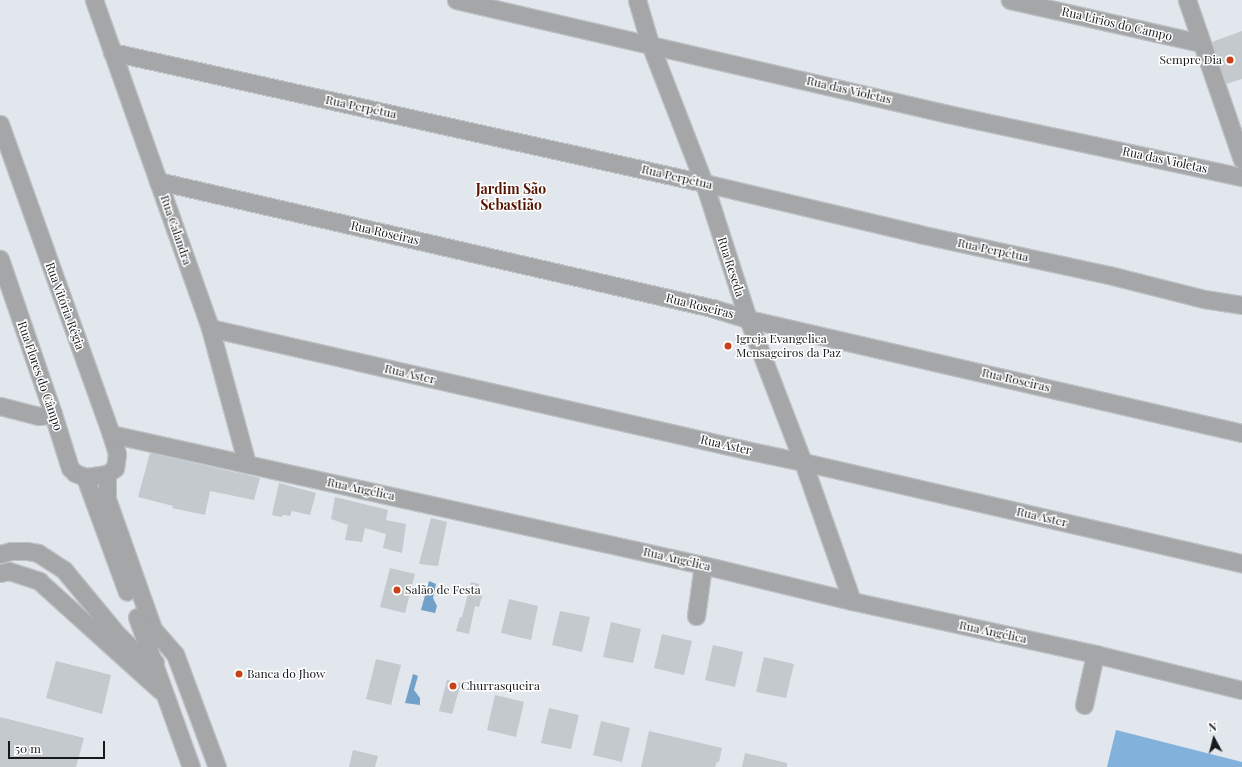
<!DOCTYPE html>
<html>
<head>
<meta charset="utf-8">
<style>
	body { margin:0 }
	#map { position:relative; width:1242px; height:767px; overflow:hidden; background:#e1e7ec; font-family:"Playfair Display",serif }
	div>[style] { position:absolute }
	.forest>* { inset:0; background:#82b2db }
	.water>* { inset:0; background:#71a0c8 }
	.building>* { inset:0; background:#c4c9ce }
	.roads { filter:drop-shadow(1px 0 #bdc2c6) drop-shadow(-1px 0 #bdc2c6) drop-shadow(0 1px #bdc2c6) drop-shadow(0 -1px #bdc2c6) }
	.minor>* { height:17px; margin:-8.5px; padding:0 8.5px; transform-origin:8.5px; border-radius:8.5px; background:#a4a6a8 }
	.dots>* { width:11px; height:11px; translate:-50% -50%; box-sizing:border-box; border:2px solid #fff; border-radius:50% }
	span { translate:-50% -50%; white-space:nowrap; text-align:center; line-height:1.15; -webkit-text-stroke:3px #fff; paint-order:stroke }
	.street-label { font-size:12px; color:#17191b }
	.poi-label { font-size:12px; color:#17191b }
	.right { translate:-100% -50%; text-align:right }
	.left { translate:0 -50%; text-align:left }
	.quarter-label { font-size:14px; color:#561403; font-weight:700 }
	.north { position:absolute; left:1194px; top:719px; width:40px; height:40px; -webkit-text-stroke:3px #fff; paint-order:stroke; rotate:353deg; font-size:11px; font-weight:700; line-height:16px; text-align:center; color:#17191b }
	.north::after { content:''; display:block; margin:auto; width:14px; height:18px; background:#17191b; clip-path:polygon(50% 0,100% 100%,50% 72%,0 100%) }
	.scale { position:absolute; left:8px; top:741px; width:97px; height:18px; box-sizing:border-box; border:2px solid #17191b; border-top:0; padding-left:5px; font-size:12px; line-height:14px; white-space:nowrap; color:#17191b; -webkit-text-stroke:3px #fff; paint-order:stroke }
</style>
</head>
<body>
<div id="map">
	<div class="forest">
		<i style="clip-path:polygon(1116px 730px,1242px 762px,1242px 767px,1107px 767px)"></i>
	</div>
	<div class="water">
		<i style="clip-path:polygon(429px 581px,436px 584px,433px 598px,437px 606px,435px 613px,421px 610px)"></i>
		<i style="clip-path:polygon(413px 674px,418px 676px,414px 690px,420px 698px,420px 705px,405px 703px)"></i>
	</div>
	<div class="building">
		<i style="clip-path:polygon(1242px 31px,1242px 79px,1226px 84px,1212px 42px)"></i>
		<i style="clip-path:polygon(150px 453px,260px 478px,254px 500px,210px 491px,205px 515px,172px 508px,173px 506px,138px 497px)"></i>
		<i style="clip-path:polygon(279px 483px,316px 493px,310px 515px,292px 511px,290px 516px,283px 515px,281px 517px,272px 515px)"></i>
		<i style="clip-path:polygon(335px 497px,388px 510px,386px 520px,406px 524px,402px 553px,383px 548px,386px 534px,365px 528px,362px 542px,345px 540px,348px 525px,331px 519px)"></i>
		<i style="clip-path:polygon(431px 518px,447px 522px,438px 566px,419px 564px)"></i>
		<i style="clip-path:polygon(390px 568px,415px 574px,405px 613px,380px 607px)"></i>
		<i style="clip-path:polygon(471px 582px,479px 584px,478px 592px,483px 593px,479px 607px,475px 606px,469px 634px,456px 631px,460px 617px,462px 617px)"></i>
		<i style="clip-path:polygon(509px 599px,538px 606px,531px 640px,501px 633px)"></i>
		<i style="clip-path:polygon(560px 611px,590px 617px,582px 652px,552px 645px)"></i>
		<i style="clip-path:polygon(611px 622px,641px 629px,633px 663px,603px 657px)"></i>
		<i style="clip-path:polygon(662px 634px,692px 641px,684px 675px,654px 668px)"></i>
		<i style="clip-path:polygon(713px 645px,743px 652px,735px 687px,705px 680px)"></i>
		<i style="clip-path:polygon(764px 657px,794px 664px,786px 698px,756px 692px)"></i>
		<i style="clip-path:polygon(376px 659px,401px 665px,391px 705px,366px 699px)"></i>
		<i style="clip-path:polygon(56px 661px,111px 675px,102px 714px,46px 698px)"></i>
		<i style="clip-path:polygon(447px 680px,461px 683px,452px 714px,439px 711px)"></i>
		<i style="clip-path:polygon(495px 695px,524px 702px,516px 737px,487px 730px)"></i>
		<i style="clip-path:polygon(549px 708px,579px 715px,571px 749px,541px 743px)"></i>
		<i style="clip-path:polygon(0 717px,84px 738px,76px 767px,0 767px)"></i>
		<i style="clip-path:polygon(601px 721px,630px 728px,622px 762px,593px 755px)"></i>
		<i style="clip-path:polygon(649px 731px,722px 748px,719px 762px,717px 762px,715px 767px,641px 767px)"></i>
		<i style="clip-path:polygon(353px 750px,378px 756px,375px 767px,349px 767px)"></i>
		<i style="clip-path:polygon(745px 753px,787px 763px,787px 767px,742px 767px)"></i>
	</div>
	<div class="roads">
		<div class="minor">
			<i style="left:94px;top:0;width:348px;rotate:70.5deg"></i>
			<i style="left:210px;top:328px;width:141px;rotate:74.8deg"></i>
			<i style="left:456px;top:0;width:505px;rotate:13.05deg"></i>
			<i style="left:948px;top:114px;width:301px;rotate:12.1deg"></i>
			<i style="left:637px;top:0;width:46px;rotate:73.5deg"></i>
			<i style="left:650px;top:44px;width:149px;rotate:68.8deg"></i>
			<i style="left:704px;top:183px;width:143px;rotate:72.1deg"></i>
			<i style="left:748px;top:319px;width:153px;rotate:69deg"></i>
			<i style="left:803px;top:462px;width:147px;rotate:70.6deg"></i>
			<i style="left:1010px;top:0;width:196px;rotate:12.7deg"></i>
			<i style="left:1187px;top:0;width:169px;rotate:71deg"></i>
			<i style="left:112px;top:52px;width:606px;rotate:12.48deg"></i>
			<i style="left:704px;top:183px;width:221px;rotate:13.3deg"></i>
			<i style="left:919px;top:234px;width:194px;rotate:12.2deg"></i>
			<i style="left:1109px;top:275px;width:98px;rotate:14.2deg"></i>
			<i style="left:1204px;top:299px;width:38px;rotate:9deg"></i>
			<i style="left:0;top:124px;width:329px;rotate:70.3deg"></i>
			<i style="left:111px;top:434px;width:21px;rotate:73deg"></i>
			<i style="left:117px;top:454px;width:14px;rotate:98deg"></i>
			<i style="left:115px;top:468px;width:10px;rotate:143deg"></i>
			<i style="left:107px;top:474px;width:22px;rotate:172deg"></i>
			<i style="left:85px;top:477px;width:11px;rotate:-158deg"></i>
			<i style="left:75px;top:473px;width:7px;rotate:-135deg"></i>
			<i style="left:70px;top:468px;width:57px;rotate:-107.5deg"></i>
			<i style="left:53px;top:414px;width:164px;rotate:-108.9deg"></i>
			<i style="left:158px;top:181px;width:568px;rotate:12.91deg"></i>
			<i style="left:712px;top:308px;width:38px;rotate:17deg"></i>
			<i style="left:748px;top:319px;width:507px;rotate:12.99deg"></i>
			<i style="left:210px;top:328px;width:550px;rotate:12.82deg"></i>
			<i style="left:746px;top:450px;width:58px;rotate:11.9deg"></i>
			<i style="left:803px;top:462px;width:450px;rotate:13deg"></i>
			<i style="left:0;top:406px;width:40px;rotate:14.4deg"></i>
			<i style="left:39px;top:416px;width:14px;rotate:-8deg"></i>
			<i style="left:111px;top:434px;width:606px;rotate:12.48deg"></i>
			<i style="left:703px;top:565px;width:153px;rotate:13.6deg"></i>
			<i style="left:852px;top:601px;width:249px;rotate:12.3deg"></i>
			<i style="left:1095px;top:654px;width:151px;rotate:13.8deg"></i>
			<i style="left:107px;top:474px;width:25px;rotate:90deg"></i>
			<i style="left:107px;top:499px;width:138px;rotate:70.5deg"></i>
			<i style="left:153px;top:629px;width:33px;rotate:49deg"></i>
			<i style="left:175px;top:654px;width:121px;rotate:69.6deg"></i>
			<i style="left:85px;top:477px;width:122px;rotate:69.9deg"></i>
			<i style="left:0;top:554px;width:11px;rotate:-15deg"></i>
			<i style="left:11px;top:551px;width:16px"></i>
			<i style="left:27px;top:551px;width:11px;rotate:10deg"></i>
			<i style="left:38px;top:553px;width:31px;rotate:33deg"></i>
			<i style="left:64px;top:570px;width:83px;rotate:50.4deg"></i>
			<i style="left:117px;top:634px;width:30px;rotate:44deg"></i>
			<i style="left:139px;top:655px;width:15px;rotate:32deg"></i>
			<i style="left:152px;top:663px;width:3px;rotate:-18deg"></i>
			<i style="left:0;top:573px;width:9px;rotate:-13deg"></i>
			<i style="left:9px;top:571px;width:32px;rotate:18deg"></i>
			<i style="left:39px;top:581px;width:163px;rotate:42deg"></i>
			<i style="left:696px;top:616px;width:51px;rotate:-82.2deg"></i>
			<i style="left:137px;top:617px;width:159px;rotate:70.2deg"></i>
			<i style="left:1084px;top:705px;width:52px;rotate:-77.8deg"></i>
		</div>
	</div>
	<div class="dots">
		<i style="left:1230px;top:60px;background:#c94019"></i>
		<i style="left:728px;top:346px;background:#c94019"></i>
		<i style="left:397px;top:590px;background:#c94019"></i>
		<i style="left:239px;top:674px;background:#c94019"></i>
		<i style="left:453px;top:686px;background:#c94019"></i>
	</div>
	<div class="street-label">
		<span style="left:1117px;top:24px;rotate:13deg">Rua Lirios do Campo</span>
		<span style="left:849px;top:90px;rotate:13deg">Rua das Violetas</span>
		<span style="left:361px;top:107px;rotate:12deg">Rua Perpétua</span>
		<span style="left:1165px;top:160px;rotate:12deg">Rua das Violetas</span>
		<span style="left:677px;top:177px;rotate:13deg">Rua Perpétua</span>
		<span style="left:176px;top:230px;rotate:71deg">Rua Calandra</span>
		<span style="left:385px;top:233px;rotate:13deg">Rua Roseiras</span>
		<span style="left:993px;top:250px;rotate:12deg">Rua Perpétua</span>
		<span style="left:731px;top:267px;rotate:72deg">Rua Reseda</span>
		<span style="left:65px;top:306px;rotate:70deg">Rua Vitória Régia</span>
		<span style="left:700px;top:306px;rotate:14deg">Rua Roseiras</span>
		<span style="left:410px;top:374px;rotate:13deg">Rua Aster</span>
		<span style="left:40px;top:376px;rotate:71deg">Rua Flores do Câmpo</span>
		<span style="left:1016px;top:380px;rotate:13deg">Rua Roseiras</span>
		<span style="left:726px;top:445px;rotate:13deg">Rua Aster</span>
		<span style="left:361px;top:489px;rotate:12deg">Rua Angélica</span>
		<span style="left:1042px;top:517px;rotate:13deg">Rua Aster</span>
		<span style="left:677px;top:559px;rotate:13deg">Rua Angélica</span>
		<span style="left:993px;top:632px;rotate:12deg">Rua Angélica</span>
	</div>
	<div class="poi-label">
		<span class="right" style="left:1222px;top:60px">Sempre Dia</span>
		<span class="left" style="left:736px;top:346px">Igreja Evangelica<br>Mensageiros da Paz</span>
		<span class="left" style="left:405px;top:590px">Salão de Festa</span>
		<span class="left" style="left:247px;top:674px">Banca do Jhow</span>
		<span class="left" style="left:461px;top:686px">Churrasqueira</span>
	</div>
	<div class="quarter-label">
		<span style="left:511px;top:197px">Jardim São<br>Sebastião</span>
	</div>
	<div class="north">N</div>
	<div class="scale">50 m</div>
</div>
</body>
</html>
